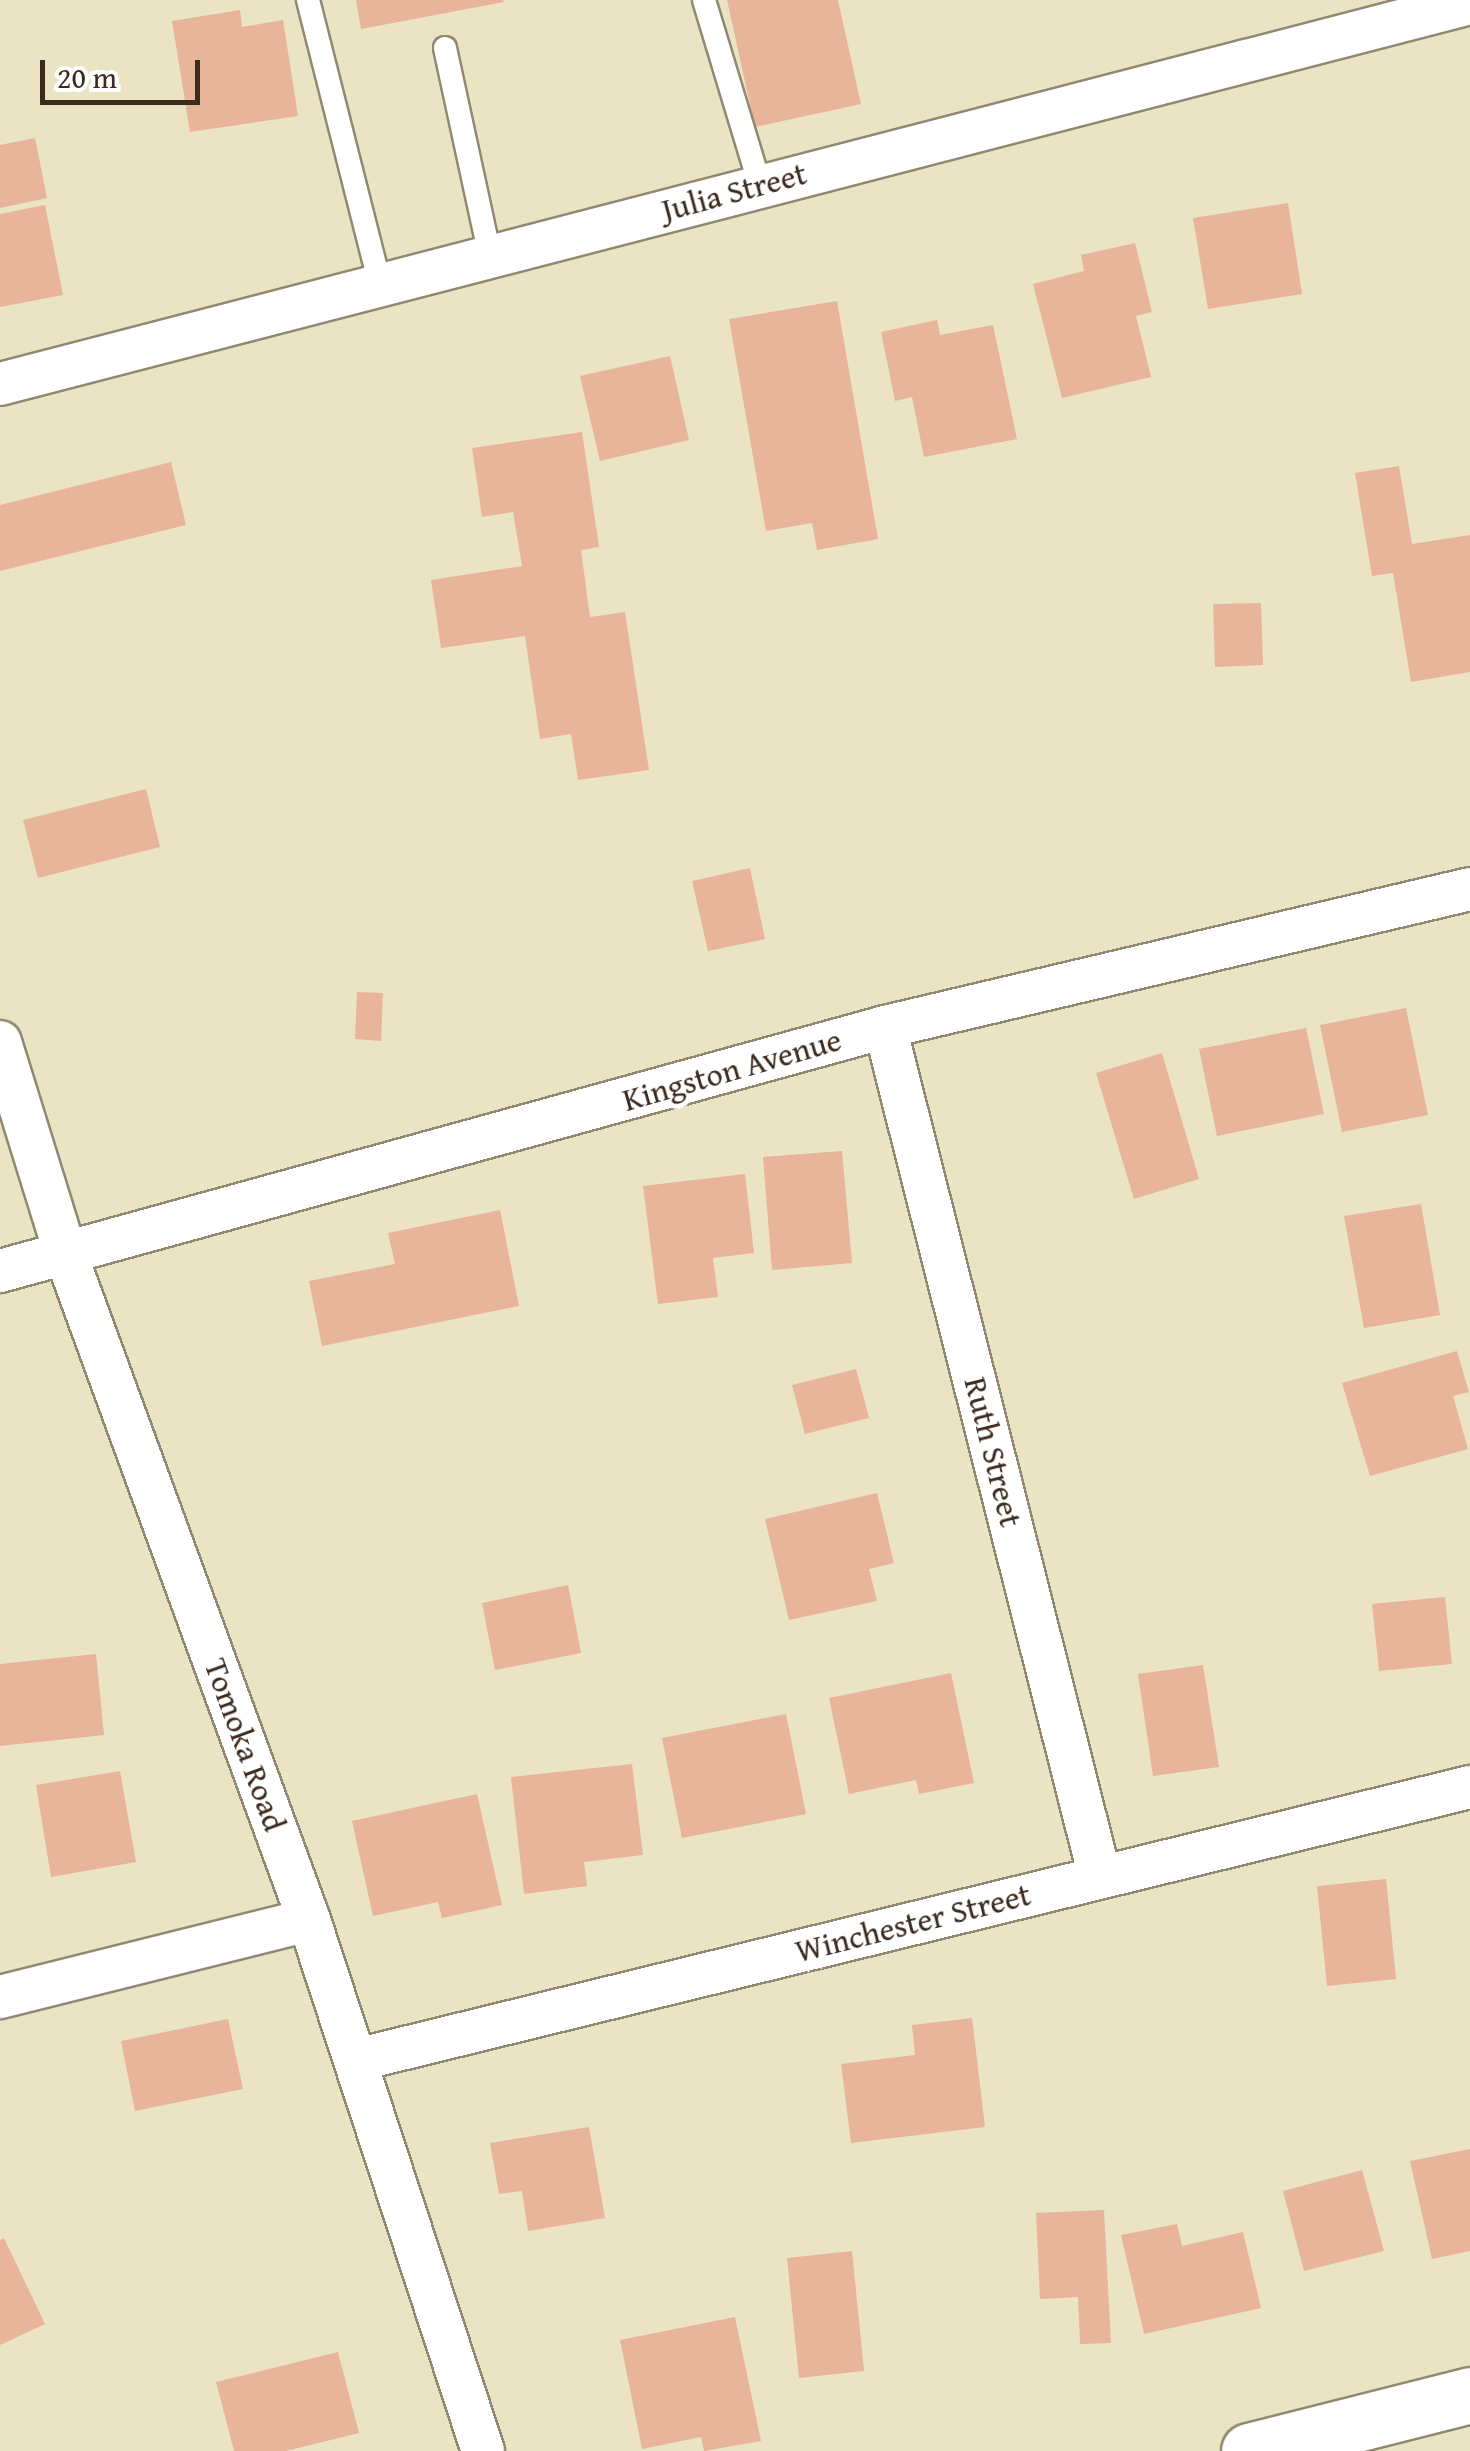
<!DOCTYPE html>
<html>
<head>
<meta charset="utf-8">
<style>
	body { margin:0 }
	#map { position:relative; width:1470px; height:2451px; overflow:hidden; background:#eae4c4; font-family:"Gentium Book Plus",serif }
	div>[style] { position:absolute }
	.building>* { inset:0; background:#e8b49a }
	.roads { filter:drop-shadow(2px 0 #928771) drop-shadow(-2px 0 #928771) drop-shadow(0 2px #928771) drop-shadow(0 -2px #928771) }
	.lane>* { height:22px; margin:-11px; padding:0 11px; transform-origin:11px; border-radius:11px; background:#fff }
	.street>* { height:42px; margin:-21px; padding:0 21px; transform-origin:21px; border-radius:21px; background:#fff }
	.secondary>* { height:55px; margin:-27.5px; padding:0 27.5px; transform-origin:27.5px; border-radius:27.5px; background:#fff }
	span { translate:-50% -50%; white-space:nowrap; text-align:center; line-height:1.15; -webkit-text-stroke:10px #fff; paint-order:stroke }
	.street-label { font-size:32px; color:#3b2a1e }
	.scale { position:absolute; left:40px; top:60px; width:160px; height:45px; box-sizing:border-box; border:5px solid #3b2a1e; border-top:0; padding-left:12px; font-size:30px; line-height:35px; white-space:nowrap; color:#3b2a1e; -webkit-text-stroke:8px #fff; paint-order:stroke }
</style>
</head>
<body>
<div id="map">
	<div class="building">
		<i style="clip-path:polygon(356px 0,503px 0,504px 2px,361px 29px)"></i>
		<i style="clip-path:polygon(727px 0,838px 0,861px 104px,755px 127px)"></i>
		<i style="clip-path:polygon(240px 10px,242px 27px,283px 20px,298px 116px,190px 132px,172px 21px)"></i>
		<i style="clip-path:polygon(35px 138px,47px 198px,0 208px,0 145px)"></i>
		<i style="clip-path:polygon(1288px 203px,1302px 294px,1208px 309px,1193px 218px)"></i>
		<i style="clip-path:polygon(45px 205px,63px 295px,0 307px,0 214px)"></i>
		<i style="clip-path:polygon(1135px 243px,1152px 312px,1136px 316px,1151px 377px,1062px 398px,1033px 284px,1084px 271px,1081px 255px)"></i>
		<i style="clip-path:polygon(837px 301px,878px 539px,817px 550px,812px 523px,766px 531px,729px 319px)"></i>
		<i style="clip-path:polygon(937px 320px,940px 335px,993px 325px,1017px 439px,924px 457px,912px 397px,895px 401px,881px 332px)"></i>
		<i style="clip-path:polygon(670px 356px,689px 440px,600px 461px,580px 376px)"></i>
		<i style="clip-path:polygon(582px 432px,599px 547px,581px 550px,590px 617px,625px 612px,649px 770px,578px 780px,571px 734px,540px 739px,525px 636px,441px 648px,431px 580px,522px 566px,513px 512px,482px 517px,472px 448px)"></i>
		<i style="clip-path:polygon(171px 462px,186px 525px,0 571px,0 505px)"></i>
		<i style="clip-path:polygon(1399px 466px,1412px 544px,1470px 535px,1470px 672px,1411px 682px,1393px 573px,1372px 576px,1355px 473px)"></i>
		<i style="clip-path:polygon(1261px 603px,1263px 665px,1215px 667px,1213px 604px)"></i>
		<i style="clip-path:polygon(146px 789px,160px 847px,38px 878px,23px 820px)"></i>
		<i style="clip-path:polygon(750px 868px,765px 939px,708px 951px,692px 881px)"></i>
		<i style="clip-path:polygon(357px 992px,383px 993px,381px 1041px,355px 1039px)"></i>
		<i style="clip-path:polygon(1406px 1008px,1428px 1115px,1342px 1132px,1320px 1025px)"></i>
		<i style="clip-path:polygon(1306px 1028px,1324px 1114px,1217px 1136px,1199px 1049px)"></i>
		<i style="clip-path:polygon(1162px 1053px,1199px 1179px,1134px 1199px,1096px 1073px)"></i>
		<i style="clip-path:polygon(842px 1151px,852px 1263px,772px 1270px,763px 1157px)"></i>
		<i style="clip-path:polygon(745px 1174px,754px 1253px,713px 1258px,718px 1297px,658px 1304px,643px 1186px)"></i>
		<i style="clip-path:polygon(1421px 1204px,1440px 1315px,1364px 1328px,1344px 1216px)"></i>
		<i style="clip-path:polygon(500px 1210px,519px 1306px,322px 1346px,309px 1281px,395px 1264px,388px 1233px)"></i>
		<i style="clip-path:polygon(1457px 1351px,1469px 1392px,1453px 1396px,1468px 1449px,1370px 1476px,1342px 1383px)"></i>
		<i style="clip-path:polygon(856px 1369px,869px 1418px,805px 1434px,792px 1385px)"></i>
		<i style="clip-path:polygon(877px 1493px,894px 1563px,869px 1569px,877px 1601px,789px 1620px,765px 1519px)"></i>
		<i style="clip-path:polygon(568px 1585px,581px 1653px,495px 1670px,482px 1603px)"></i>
		<i style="clip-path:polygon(1445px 1597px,1452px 1664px,1379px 1671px,1372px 1604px)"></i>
		<i style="clip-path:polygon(96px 1654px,104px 1735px,0 1746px,0 1664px)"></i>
		<i style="clip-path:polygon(1203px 1665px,1219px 1767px,1153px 1776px,1138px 1674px)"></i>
		<i style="clip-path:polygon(951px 1673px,974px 1783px,919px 1794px,916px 1780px,849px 1794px,829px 1698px)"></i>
		<i style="clip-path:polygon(786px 1714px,806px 1814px,682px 1838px,662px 1738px)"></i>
		<i style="clip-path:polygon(632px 1764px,643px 1855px,584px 1862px,587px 1886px,524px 1894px,511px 1777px)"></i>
		<i style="clip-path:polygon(120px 1771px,136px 1862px,51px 1877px,36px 1785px)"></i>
		<i style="clip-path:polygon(477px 1794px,502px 1905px,442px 1918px,438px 1902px,373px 1916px,352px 1821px)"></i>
		<i style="clip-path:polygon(1386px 1879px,1396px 1979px,1327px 1986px,1317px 1886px)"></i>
		<i style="clip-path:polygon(972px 2018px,985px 2127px,851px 2143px,841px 2064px,915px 2055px,912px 2025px)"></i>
		<i style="clip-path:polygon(228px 2019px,243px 2089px,135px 2111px,121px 2041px)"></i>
		<i style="clip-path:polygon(589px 2127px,605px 2218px,528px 2231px,522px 2191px,499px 2194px,490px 2143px)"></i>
		<i style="clip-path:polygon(1470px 2149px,1470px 2251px,1432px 2259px,1410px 2161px)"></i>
		<i style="clip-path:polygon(1362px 2170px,1384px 2251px,1304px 2271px,1283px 2191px)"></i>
		<i style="clip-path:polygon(1104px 2210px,1111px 2343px,1080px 2344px,1078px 2297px,1040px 2299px,1036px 2213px)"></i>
		<i style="clip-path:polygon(1177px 2224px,1182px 2246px,1243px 2232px,1261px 2308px,1144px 2334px,1121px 2235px)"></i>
		<i style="clip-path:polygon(4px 2238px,45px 2324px,0 2345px,0 2240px)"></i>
		<i style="clip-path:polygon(852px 2251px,864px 2371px,799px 2378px,787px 2258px)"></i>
		<i style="clip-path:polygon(735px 2317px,761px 2441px,704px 2451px,701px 2437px,642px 2449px,620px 2340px)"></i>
		<i style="clip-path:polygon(338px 2352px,359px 2433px,286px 2451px,234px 2451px,216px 2382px)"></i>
	</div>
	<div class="roads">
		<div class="lane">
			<i style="left:308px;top:0;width:294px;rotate:75.8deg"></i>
			<i style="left:704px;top:0;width:193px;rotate:73.2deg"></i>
			<i style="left:445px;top:48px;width:213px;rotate:77.8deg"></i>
		</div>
		<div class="street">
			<i style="left:0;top:384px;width:1519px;rotate:-14.53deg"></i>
			<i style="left:885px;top:1027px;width:877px;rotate:75.81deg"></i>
			<i style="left:0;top:1042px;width:223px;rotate:72.8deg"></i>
			<i style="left:66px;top:1255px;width:708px;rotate:69.93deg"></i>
			<i style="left:309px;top:1920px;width:559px;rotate:71.86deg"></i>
			<i style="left:0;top:1271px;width:918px;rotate:-15.41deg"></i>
			<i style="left:885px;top:1027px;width:601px;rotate:-13.27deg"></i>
			<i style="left:0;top:1997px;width:318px;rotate:-14deg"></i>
			<i style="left:356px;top:2060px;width:1147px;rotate:-13.77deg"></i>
		</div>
		<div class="secondary">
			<i style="left:1249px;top:2451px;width:228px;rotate:-14.2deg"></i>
		</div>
	</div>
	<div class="street-label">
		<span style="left:734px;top:192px;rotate:-15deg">Julia Street</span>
		<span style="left:732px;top:1070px;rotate:-16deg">Kingston Avenue</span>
		<span style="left:993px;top:1452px;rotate:76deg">Ruth Street</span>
		<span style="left:245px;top:1745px;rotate:70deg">Tomoka Road</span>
		<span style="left:913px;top:1923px;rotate:-14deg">Winchester Street</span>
	</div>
	<div class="scale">20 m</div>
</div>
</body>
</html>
